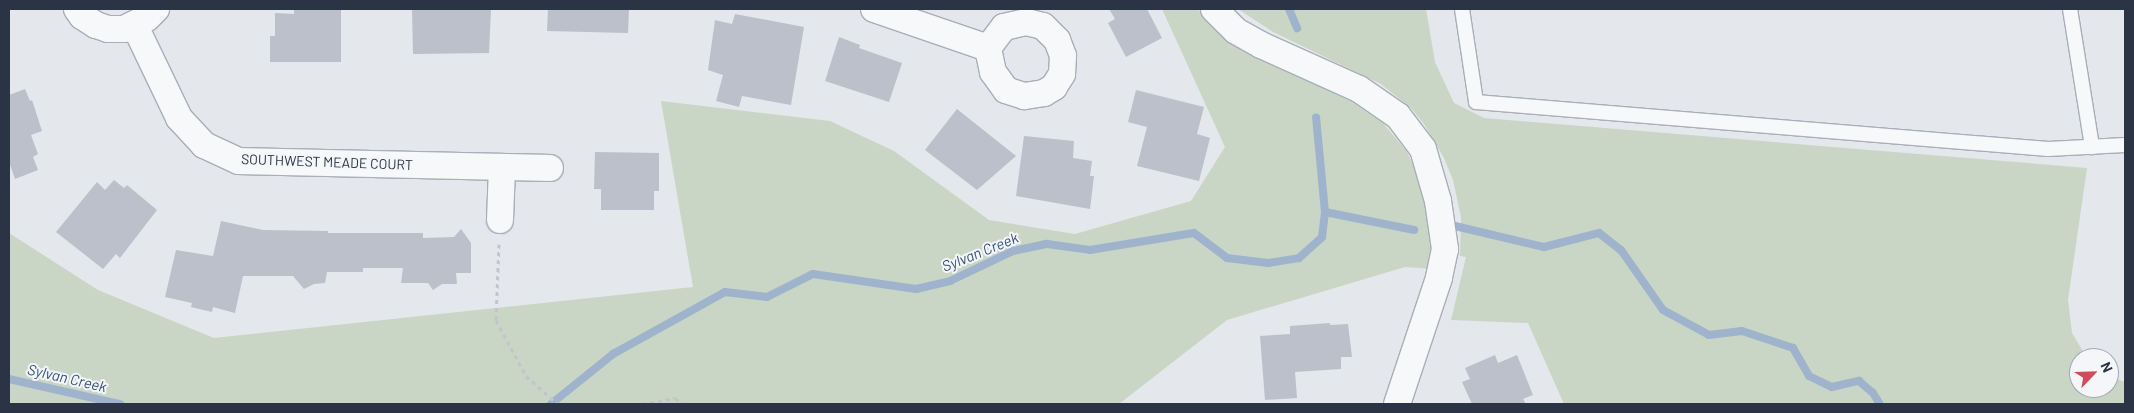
<!DOCTYPE html>
<html>
<head>
<meta charset="utf-8">
<style>
	body { margin:0 }
	#map { position:relative; width:2134px; height:413px; overflow:hidden; background:#e4e7ec; font-family:Barlow,sans-serif }
	div>[style] { position:absolute }
	.green>* { inset:0; background:#c9d6c5 }
	.stream>* { height:8px; margin:-4px; padding:0 4px; transform-origin:4px; border-radius:4px; background:#9fb4cc }
	.building>* { inset:0; background:#bbc0ca }
	.path>* { height:3px; margin-top:-1.5px; transform-origin:0; background:repeating-linear-gradient(90deg,#c2c5cb 0 4px,transparent 0 8px) }
	.roads { filter:drop-shadow(1px 0 #a9aeb7) drop-shadow(-1px 0 #a9aeb7) drop-shadow(0 1px #a9aeb7) drop-shadow(0 -1px #a9aeb7) }
	.service>* { height:14px; margin:-7px; padding:0 7px; transform-origin:7px; border-radius:7px; background:#f7f8fa }
	.minor>* { height:26px; margin:-13px; padding:0 13px; transform-origin:13px; border-radius:13px; background:#f7f8fa }
	span { translate:-50% -50%; white-space:nowrap; text-align:center; line-height:1.15; -webkit-text-stroke:4px #f4f6f9; paint-order:stroke }
	.street-label { font-size:14px; color:#2b3445 }
	.water-label { font-size:15px; color:#34527a; font-style:italic }
	.frame { position:absolute; inset:0; border:10px solid #2b3445; pointer-events:none }
	.north { position:absolute; left:2069px; top:348px; width:50px; height:50px; box-sizing:border-box; background:#f4f6f9; border:1px solid #a4a8b1; border-radius:50%; rotate:66deg; font-size:14px; font-weight:700; line-height:20px; text-align:center; color:#2b3445 }
	.north::after { content:''; display:block; margin:auto; width:18px; height:22px; background:#d1495b; clip-path:polygon(50% 0,100% 100%,50% 72%,0 100%) }
</style>
</head>
<body>
<div id="map">
	<div class="green">
		<i style="clip-path:polygon(1162px 9px,1198px 9px,1211px 24px,1262px 59px,1352px 102px,1383px 123px,1407px 152px,1426px 193px,1432px 233px,1431px 252px,1434px 269px,1405px 267px,1227px 320px,1119px 404px,9px 404px,9px 233px,98px 290px,214px 338px,693px 287px,661px 101px,830px 121px,894px 151px,989px 220px,1075px 234px,1191px 201px,1225px 147px)"></i>
		<i style="clip-path:polygon(1238px 9px,1426px 9px,1435px 62px,1454px 103px,1484px 118px,2087px 168px,2068px 300px,2072px 333px,2087px 358px,2079px 358px,2079px 388px,2109px 388px,2109px 376px,2125px 382px,2125px 404px,1564px 404px,1528px 323px,1451px 320px,1466px 257px,1460px 256px,1461px 217px,1453px 180px,1444px 158px,1424px 124px,1411px 108px,1381px 84px,1273px 32px)"></i>
	</div>
	<div class="stream">
		<i style="left:1289px;top:9px;width:21px;rotate:67deg"></i>
		<i style="left:1325px;top:212px;width:91px;rotate:11.4deg"></i>
		<i style="left:1455px;top:226px;width:91px;rotate:13.3deg"></i>
		<i style="left:1544px;top:247px;width:57px;rotate:-14.3deg"></i>
		<i style="left:1599px;top:233px;width:28px;rotate:38deg"></i>
		<i style="left:1621px;top:250px;width:73px;rotate:55deg"></i>
		<i style="left:1663px;top:310px;width:52px;rotate:28.5deg"></i>
		<i style="left:1709px;top:335px;width:33px;rotate:-7deg"></i>
		<i style="left:1742px;top:331px;width:54px;rotate:18.4deg"></i>
		<i style="left:1793px;top:348px;width:32px;rotate:60deg"></i>
		<i style="left:1809px;top:376px;width:25px;rotate:26deg"></i>
		<i style="left:1832px;top:387px;width:28px;rotate:-13deg"></i>
		<i style="left:1859px;top:381px;width:18px;rotate:41deg"></i>
		<i style="left:1873px;top:393px;width:13px;rotate:58deg"></i>
		<i style="left:9px;top:379px;width:114px;rotate:12.7deg"></i>
		<i style="left:551px;top:404px;width:80px;rotate:-38.9deg"></i>
		<i style="left:613px;top:354px;width:128px;rotate:-29deg"></i>
		<i style="left:725px;top:292px;width:42px;rotate:6.8deg"></i>
		<i style="left:767px;top:297px;width:51px;rotate:-26.6deg"></i>
		<i style="left:813px;top:274px;width:104px;rotate:8.3deg"></i>
		<i style="left:916px;top:289px;width:35px;rotate:-13deg"></i>
		<i style="left:950px;top:281px;width:70px;rotate:-25.5deg"></i>
		<i style="left:1013px;top:251px;width:35px;rotate:-12deg"></i>
		<i style="left:1047px;top:244px;width:43px;rotate:7.9deg"></i>
		<i style="left:1090px;top:250px;width:105px;rotate:-9.3deg"></i>
		<i style="left:1194px;top:233px;width:41px;rotate:37.1deg"></i>
		<i style="left:1227px;top:258px;width:41px;rotate:7deg"></i>
		<i style="left:1268px;top:263px;width:31px;rotate:-9deg"></i>
		<i style="left:1299px;top:258px;width:31px;rotate:-42deg"></i>
		<i style="left:1322px;top:237px;width:25px;rotate:-83deg"></i>
		<i style="left:1325px;top:212px;width:95px;rotate:-95.4deg"></i>
	</div>
	<div class="building">
		<i style="clip-path:polygon(294px 9px,341px 10px,341px 62px,270px 62px,270px 36px,275px 36px,275px 13px,294px 14px)"></i>
		<i style="clip-path:polygon(412px 9px,491px 9px,489px 53px,413px 54px)"></i>
		<i style="clip-path:polygon(548px 9px,629px 9px,628px 33px,547px 31px)"></i>
		<i style="clip-path:polygon(1109px 9px,1147px 9px,1162px 38px,1126px 57px,1108px 23px,1115px 19px)"></i>
		<i style="clip-path:polygon(735px 14px,804px 27px,791px 105px,742px 96px,739px 107px,716px 101px,723px 75px,708px 70px,715px 20px,732px 24px)"></i>
		<i style="clip-path:polygon(839px 37px,860px 45px,859px 48px,902px 63px,889px 102px,825px 81px)"></i>
		<i style="clip-path:polygon(25px 89px,30px 101px,32px 100px,42px 131px,31px 135px,38px 154px,33px 157px,38px 170px,15px 179px,9px 162px,9px 95px)"></i>
		<i style="clip-path:polygon(1136px 90px,1204px 107px,1197px 134px,1210px 138px,1199px 181px,1137px 166px,1147px 127px,1128px 122px)"></i>
		<i style="clip-path:polygon(957px 109px,1016px 156px,977px 190px,925px 150px)"></i>
		<i style="clip-path:polygon(1024px 136px,1074px 141px,1073px 158px,1092px 161px,1090px 176px,1094px 176px,1090px 209px,1016px 196px)"></i>
		<i style="clip-path:polygon(595px 152px,659px 153px,659px 191px,654px 191px,654px 210px,601px 210px,601px 189px,594px 189px)"></i>
		<i style="clip-path:polygon(114px 180px,124px 188px,127px 185px,157px 210px,120px 258px,116px 254px,103px 269px,56px 232px,97px 182px,105px 190px)"></i>
		<i style="clip-path:polygon(221px 221px,263px 230px,328px 231px,328px 233px,423px 233px,423px 238px,454px 237px,461px 229px,471px 243px,471px 273px,456px 273px,457px 284px,442px 284px,433px 290px,428px 283px,401px 283px,403px 268px,363px 268px,363px 272px,327px 272px,325px 283px,314px 284px,304px 289px,293px 276px,243px 276px,235px 313px,213px 307px,212px 312px,191px 307px,192px 303px,165px 297px,176px 250px,213px 256px)"></i>
		<i style="clip-path:polygon(1330px 323px,1330px 325px,1348px 324px,1352px 357px,1341px 357px,1341px 369px,1295px 372px,1297px 398px,1265px 400px,1260px 336px,1290px 334px,1290px 326px)"></i>
		<i style="clip-path:polygon(1495px 355px,1498px 363px,1517px 355px,1533px 395px,1523px 399px,1526px 404px,1472px 404px,1462px 382px,1470px 379px,1465px 368px)"></i>
	</div>
	<div class="path">
		<i style="left:499px;top:244px;width:76px;rotate:92.3deg"></i>
		<i style="left:496px;top:320px;width:64px;rotate:61.8deg"></i>
		<i style="left:526px;top:376px;width:43px;rotate:41.2deg"></i>
		<i style="left:642px;top:404px;width:34px;rotate:-10deg"></i>
		<i style="left:675px;top:398px;width:10px;rotate:37deg"></i>
	</div>
	<div class="roads">
		<div class="service">
			<i style="left:1462px;top:9px;width:94px;rotate:81.4deg"></i>
			<i style="left:1476px;top:102px;width:574px;rotate:4.7deg"></i>
			<i style="left:2048px;top:149px;width:77px;rotate:-3deg"></i>
			<i style="left:2070px;top:9px;width:140px;rotate:80.9deg"></i>
		</div>
		<div class="minor">
			<i style="left:77px;top:9px;width:9px;rotate:54deg"></i>
			<i style="left:82px;top:16px;width:17px;rotate:33deg"></i>
			<i style="left:96px;top:25px;width:13px;rotate:18deg"></i>
			<i style="left:108px;top:29px;width:16px"></i>
			<i style="left:124px;top:29px;width:25px;rotate:-26deg"></i>
			<i style="left:147px;top:18px;width:13px;rotate:-45deg"></i>
			<i style="left:874px;top:9px;width:120px;rotate:18.9deg"></i>
			<i style="left:1214px;top:9px;width:31px;rotate:45deg"></i>
			<i style="left:1236px;top:31px;width:29px;rotate:29deg"></i>
			<i style="left:1261px;top:45px;width:107px;rotate:24.2deg"></i>
			<i style="left:1359px;top:89px;width:47px;rotate:34.7deg"></i>
			<i style="left:1398px;top:116px;width:41px;rotate:52.9deg"></i>
			<i style="left:1423px;top:149px;width:54px;rotate:73.9deg"></i>
			<i style="left:1438px;top:201px;width:49px;rotate:81.7deg"></i>
			<i style="left:1445px;top:249px;width:30px;rotate:102deg"></i>
			<i style="left:1439px;top:278px;width:133px;rotate:108.4deg"></i>
			<i style="left:1026px;top:22px;width:17px;rotate:13deg"></i>
			<i style="left:1043px;top:26px;width:20px;rotate:45deg"></i>
			<i style="left:1057px;top:40px;width:17px;rotate:69deg"></i>
			<i style="left:1063px;top:56px;width:18px;rotate:93deg"></i>
			<i style="left:1062px;top:74px;width:15px;rotate:122deg"></i>
			<i style="left:1054px;top:87px;width:12px;rotate:149deg"></i>
			<i style="left:1044px;top:93px;width:20px;rotate:171deg"></i>
			<i style="left:1024px;top:96px;width:19px;rotate:-162deg"></i>
			<i style="left:1006px;top:90px;width:22px;rotate:-126deg"></i>
			<i style="left:993px;top:72px;width:25px;rotate:-102deg"></i>
			<i style="left:988px;top:48px;width:26px;rotate:-53deg"></i>
			<i style="left:1004px;top:27px;width:23px;rotate:-13deg"></i>
			<i style="left:135px;top:26px;width:102px;rotate:64.4deg"></i>
			<i style="left:179px;top:118px;width:37px;rotate:47deg"></i>
			<i style="left:204px;top:145px;width:38px;rotate:25deg"></i>
			<i style="left:239px;top:161px;width:311px;rotate:1.3deg"></i>
			<i style="left:500px;top:220px;width:53px;rotate:-87.8deg"></i>
		</div>
	</div>
	<div class="street-label">
		<span style="left:327px;top:162px;rotate:2deg">SOUTHWEST MEADE COURT</span>
	</div>
	<div class="water-label">
		<span style="left:980px;top:252px;rotate:-22deg">Sylvan Creek</span>
		<span style="left:67px;top:378px;rotate:13deg">Sylvan Creek</span>
	</div>
	<div class="frame"></div>
	<div class="north">N</div>
</div>
</body>
</html>
